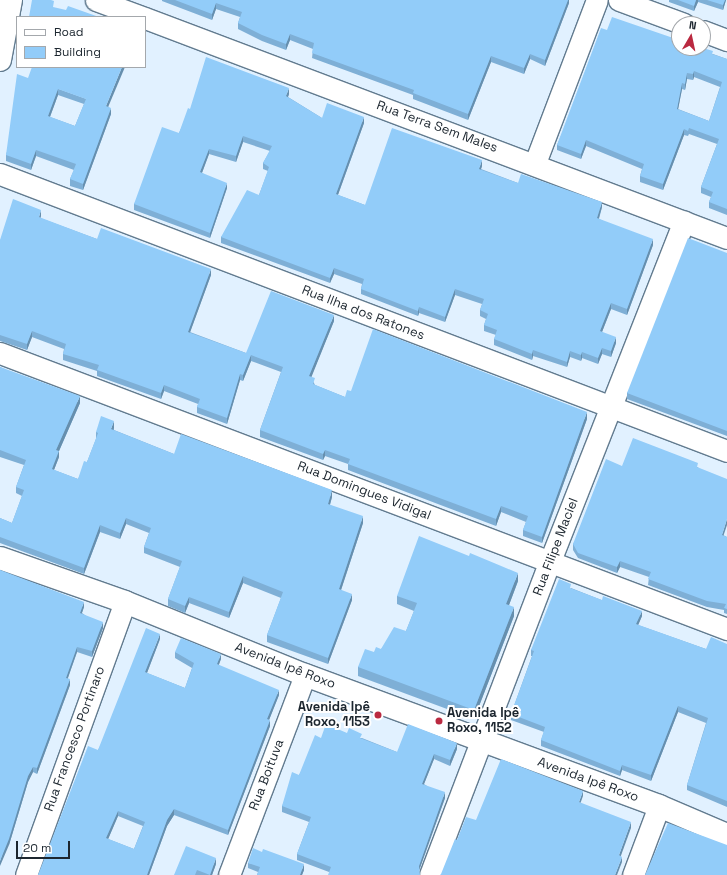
<!DOCTYPE html>
<html>
<head>
<meta charset="utf-8">
<style>
	body { margin:0 }
	#map { position:relative; width:727px; height:875px; overflow:hidden; background:#e1f1ff; font-family:"Space Grotesk",sans-serif }
	div>[style] { position:absolute }
	.roads { filter:drop-shadow(1px 0 #627b8f) drop-shadow(-1px 0 #627b8f) drop-shadow(0 1px #627b8f) drop-shadow(0 -1px #627b8f) }
	.minor>* { height:21px; margin:-10.5px; padding:0 10.5px; transform-origin:10.5px; border-radius:10.5px; background:#fff }
	.tertiary>* { height:22px; margin:-11px; padding:0 11px; transform-origin:11px; border-radius:11px; background:#fff }
	.wall>* { inset:0; background:#7eafd6 }
	.shaded-wall>* { inset:0; background:#668fae }
	.building>* { inset:0; background:#92ccf9 }
	.dots>* { width:11px; height:11px; translate:-50% -50%; box-sizing:border-box; border:2px solid #fff; border-radius:50% }
	span { translate:-50% -50%; white-space:nowrap; text-align:center; line-height:1.15; -webkit-text-stroke:4px #fff; paint-order:stroke }
	.street-label { font-size:13px; color:#1c262f }
	.poi-label { font-size:13px; color:#1c262f; font-weight:700 }
	.right { translate:-100% -50%; text-align:right }
	.left { translate:0 -50%; text-align:left }
	.legend { position:absolute; left:16px; top:16px; width:130px; height:52px; box-sizing:border-box; background:#fff; border:1px solid #a4a8ac; margin:0; padding:5px 7px; list-style:none; font-size:12px; color:#1c262f }
	.legend li { display:flex; align-items:center; gap:8px; height:20px }
	.legend b { width:20px; border:1px solid #a4a8ac }
	.north { position:absolute; left:671px; top:16px; width:40px; height:40px; box-sizing:border-box; background:#fff; border:1px solid #a4a8ac; border-radius:50%; rotate:9deg; font-size:11px; font-weight:700; line-height:16px; text-align:center; color:#1c262f }
	.north::after { content:''; display:block; margin:auto; width:14px; height:18px; background:#ba2940; clip-path:polygon(50% 0,100% 100%,50% 72%,0 100%) }
	.scale { position:absolute; left:16px; top:841px; width:54px; height:18px; box-sizing:border-box; border:2px solid #1c262f; border-top:0; padding-left:5px; font-size:12px; line-height:14px; white-space:nowrap; color:#1c262f; -webkit-text-stroke:3px #fff; paint-order:stroke }
</style>
</head>
<body>
<div id="map">
	<div class="roads">
		<div class="minor">
			<i style="left:96px;top:0;width:49px;rotate:20.3deg"></i>
			<i style="left:619px;top:0;width:69px;rotate:20.3deg"></i>
			<i style="left:145px;top:18px;width:622px;rotate:20.71deg"></i>
			<i style="left:703px;top:31px;width:26px;rotate:21deg"></i>
			<i style="left:535px;top:163px;width:174px;rotate:-69.2deg"></i>
			<i style="left:0;top:174px;width:778px;rotate:20.86deg"></i>
			<i style="left:0;top:353px;width:778px;rotate:20.79deg"></i>
			<i style="left:26px;top:875px;width:290px;rotate:-70.1deg"></i>
			<i style="left:229px;top:875px;width:214px;rotate:-69.2deg"></i>
			<i style="left:430px;top:875px;width:336px;rotate:-69.1deg"></i>
			<i style="left:550px;top:561px;width:365px;rotate:-68.5deg"></i>
			<i style="left:633px;top:875px;width:74px;rotate:-69.4deg"></i>
		</div>
		<div class="tertiary">
			<i style="left:0;top:60px;width:61px;rotate:-79.6deg"></i>
			<i style="left:0;top:558px;width:133px;rotate:19.4deg"></i>
			<i style="left:125px;top:602px;width:194px;rotate:22.1deg"></i>
			<i style="left:305px;top:675px;width:377px;rotate:20.3deg"></i>
			<i style="left:659px;top:806px;width:74px;rotate:23.1deg"></i>
		</div>
	</div>
	<div class="wall">
		<i style="clip-path:polygon(162px 0,569px 0,569px 3px,545px 66px,530px 59px,524px 74px,491px 62px,468px 120px,413px 99px,413px 95px,312px 58px,313px 49px,290px 40px,286px 50px,262px 41px,238px 29px,238px 23px,240px 17px,216px 9px,212px 20px,162px 1px)"></i>
		<i style="clip-path:polygon(669px 0,727px 0,726px 0,723px 10px,698px 2px,694px 11px,669px 2px)"></i>
		<i style="clip-path:polygon(evenodd,607px 30px,713px 54px,727px 59px,727px 215px,709px 208px,709px 202px,711px 197px,701px 193px,701px 187px,717px 144px,689px 134px,688px 136px,684px 135px,663px 190px,640px 182px,640px 176px,642px 169px,586px 146px,581px 159px,557px 150px,557px 145px,607px 30px,694px 77px,720px 87px,709px 121px,678px 109px,682px 89px,685px 90px,687px 79px,693px 80px,694px 77px)"></i>
		<i style="clip-path:polygon(evenodd,28px 78px,109px 107px,111px 114px,83px 190px,70px 186px,70px 179px,74px 170px,36px 156px,31px 170px,6px 161px,6px 155px,28px 78px,58px 95px,84px 104px,75px 126px,50px 117px,58px 95px)"></i>
		<i style="clip-path:polygon(289px 94px,288px 97px,322px 118px,364px 123px,338px 195px,365px 205px,482px 166px,481px 169px,518px 183px,602px 207px,599px 219px,653px 245px,627px 315px,611px 309px,602px 332px,616px 343px,611px 357px,602px 354px,598px 364px,582px 358px,581px 361px,570px 357px,567px 367px,533px 356px,532px 360px,494px 345px,494px 339px,496px 335px,484px 331px,484px 325px,486px 319px,480px 316px,480px 310px,482px 304px,455px 295px,445px 322px,419px 313px,418px 316px,361px 294px,361px 289px,362px 284px,334px 274px,330px 283px,221px 243px,221px 237px,259px 195px,268px 171px,263px 169px,263px 163px,270px 151px,243px 142px,236px 162px,209px 154px,202px 173px,227px 188px,210px 238px,134px 210px,134px 204px,179px 133px,190px 109px)"></i>
		<i style="clip-path:polygon(41px 216px,40px 218px,97px 239px,211px 275px,190px 332px,246px 353px,334px 321px,311px 377px,315px 385px,345px 397px,587px 419px,542px 543px,523px 536px,523px 530px,526px 522px,501px 512px,496px 526px,348px 470px,348px 464px,325px 456px,323px 460px,260px 437px,260px 430px,281px 372px,251px 361px,243px 381px,240px 380px,227px 424px,197px 413px,197px 407px,198px 404px,164px 391px,161px 399px,97px 376px,97px 371px,63px 360px,63px 354px,64px 349px,32px 337px,27px 350px,0 341px,0 240px)"></i>
		<i style="clip-path:polygon(727px 253px,727px 436px,627px 399px,627px 393px)"></i>
		<i style="clip-path:polygon(0 367px,80px 403px,59px 451px,59px 457px,54px 470px,78px 479px,87px 462px,96px 439px,96px 432px,114px 428px,114px 430px,174px 454px,332px 497px,330px 505px,363px 523px,341px 590px,352px 600px,328px 664px,267px 642px,267px 635px,281px 598px,243px 583px,229px 618px,189px 603px,185px 613px,168px 606px,168px 599px,180px 567px,144px 553px,144px 547px,149px 533px,126px 524px,120px 539px,100px 532px,84px 574px,0 543px,0 518px,12px 523px,22px 496px,16px 493px,16px 487px,24px 465px,0 457px)"></i>
		<i style="clip-path:polygon(622px 466px,698px 467px,723px 535px,727px 537px,727px 614px,724px 613px,724px 610px,707px 607px,648px 585px,649px 577px,620px 567px,617px 573px,578px 558px,573px 550px,573px 544px)"></i>
		<i style="clip-path:polygon(0 570px,84px 607px,82px 613px,103px 628px,92px 657px,77px 652px,68px 678px,70px 685px,37px 774px,33px 772px,28px 782px,9px 845px)"></i>
		<i style="clip-path:polygon(518px 581px,509px 605px,514px 616px,474px 719px,358px 676px,358px 667px,374px 652px,381px 649px,406px 631px,414px 611px,397px 604px,397px 596px)"></i>
		<i style="clip-path:polygon(571px 588px,642px 616px,638px 625px,706px 649px,727px 644px,727px 807px,687px 790px,687px 785px,706px 723px,678px 712px,651px 781px,622px 770px,620px 776px,541px 746px,541px 740px,544px 732px,511px 720px,511px 714px,532px 656px,531px 656px,531px 650px)"></i>
		<i style="clip-path:polygon(evenodd,160px 639px,147px 673px,185px 688px,192px 668px,175px 658px,175px 652px,221px 659px,218px 665px,279px 695px,269px 720px,270px 726px,228px 835px,174px 815px,167px 826px,149px 875px,38px 875px,98px 750px,160px 639px,118px 816px,143px 826px,134px 849px,108px 839px,118px 816px)"></i>
		<i style="clip-path:polygon(321px 738px,362px 738px,397px 752px,457px 749px,450px 766px,434px 759px,424px 784px,445px 798px,419px 869px,329px 872px,297px 860px,297px 854px,309px 822px,282px 812px,282px 806px,299px 775px)"></i>
		<i style="clip-path:polygon(248px 863px,304px 870px,302px 875px,257px 875px,258px 872px,248px 868px)"></i>
		<i style="clip-path:polygon(216px 864px,212px 875px,174px 875px)"></i>
	</div>
	<div class="shaded-wall">
		<i style="clip-path:polygon(568px 0,569px 0,569px 3px,545px 66px,545px 60px)"></i>
		<i style="clip-path:polygon(696px 0,698px 0,698px 2px,694px 11px,694px 6px)"></i>
		<i style="clip-path:polygon(725px 0,726px 0,723px 10px,723px 5px)"></i>
		<i style="clip-path:polygon(216px 3px,216px 9px,212px 20px,212px 14px)"></i>
		<i style="clip-path:polygon(290px 34px,290px 40px,286px 50px,286px 44px)"></i>
		<i style="clip-path:polygon(530px 54px,530px 59px,524px 74px,524px 68px)"></i>
		<i style="clip-path:polygon(491px 56px,491px 62px,468px 120px,468px 114px)"></i>
		<i style="clip-path:polygon(122px 67px,125px 67px,106px 112px,106px 106px)"></i>
		<i style="clip-path:polygon(694px 71px,694px 77px,693px 80px,693px 74px)"></i>
		<i style="clip-path:polygon(687px 73px,687px 79px,685px 90px,685px 84px)"></i>
		<i style="clip-path:polygon(682px 83px,682px 89px,677px 115px,677px 109px)"></i>
		<i style="clip-path:polygon(289px 88px,289px 94px,286px 102px,286px 96px)"></i>
		<i style="clip-path:polygon(58px 89px,58px 95px,48px 122px,48px 116px)"></i>
		<i style="clip-path:polygon(111px 108px,111px 114px,83px 190px,83px 184px)"></i>
		<i style="clip-path:polygon(364px 117px,364px 123px,336px 200px,336px 194px)"></i>
		<i style="clip-path:polygon(684px 129px,684px 135px,663px 190px,663px 184px)"></i>
		<i style="clip-path:polygon(243px 136px,243px 142px,236px 162px,236px 156px)"></i>
		<i style="clip-path:polygon(586px 140px,586px 146px,581px 159px,581px 154px)"></i>
		<i style="clip-path:polygon(209px 149px,209px 154px,200px 178px,200px 172px)"></i>
		<i style="clip-path:polygon(36px 150px,36px 156px,31px 170px,31px 164px)"></i>
		<i style="clip-path:polygon(482px 160px,482px 166px,479px 175px,479px 169px)"></i>
		<i style="clip-path:polygon(227px 183px,227px 188px,210px 238px,210px 233px)"></i>
		<i style="clip-path:polygon(602px 202px,602px 207px,597px 224px,597px 218px)"></i>
		<i style="clip-path:polygon(41px 210px,41px 216px,39px 223px,39px 217px)"></i>
		<i style="clip-path:polygon(653px 239px,653px 245px,627px 315px,627px 309px)"></i>
		<i style="clip-path:polygon(334px 268px,334px 274px,330px 283px,330px 278px)"></i>
		<i style="clip-path:polygon(211px 269px,211px 275px,188px 338px,188px 332px)"></i>
		<i style="clip-path:polygon(455px 289px,455px 295px,445px 322px,445px 317px)"></i>
		<i style="clip-path:polygon(611px 303px,611px 309px,600px 337px,600px 331px)"></i>
		<i style="clip-path:polygon(419px 307px,419px 313px,418px 316px,418px 311px)"></i>
		<i style="clip-path:polygon(334px 315px,334px 321px,309px 383px,309px 376px)"></i>
		<i style="clip-path:polygon(32px 331px,32px 337px,27px 350px,27px 344px)"></i>
		<i style="clip-path:polygon(616px 337px,616px 343px,611px 357px,611px 351px)"></i>
		<i style="clip-path:polygon(602px 348px,602px 354px,598px 364px,598px 358px)"></i>
		<i style="clip-path:polygon(533px 350px,533px 356px,532px 360px,532px 354px)"></i>
		<i style="clip-path:polygon(570px 351px,570px 357px,567px 367px,567px 362px)"></i>
		<i style="clip-path:polygon(582px 352px,582px 358px,581px 361px,581px 355px)"></i>
		<i style="clip-path:polygon(251px 355px,251px 361px,243px 381px,243px 375px)"></i>
		<i style="clip-path:polygon(240px 374px,240px 380px,227px 424px,227px 418px)"></i>
		<i style="clip-path:polygon(164px 385px,164px 391px,161px 399px,161px 393px)"></i>
		<i style="clip-path:polygon(80px 396px,80px 403px,59px 451px,59px 457px,52px 475px,52px 469px,56px 450px)"></i>
		<i style="clip-path:polygon(587px 412px,587px 419px,542px 543px,542px 537px)"></i>
		<i style="clip-path:polygon(114px 421px,114px 428px,111px 435px,111px 429px)"></i>
		<i style="clip-path:polygon(325px 450px,325px 456px,323px 460px,323px 454px)"></i>
		<i style="clip-path:polygon(332px 490px,332px 497px,328px 511px,328px 504px)"></i>
		<i style="clip-path:polygon(501px 506px,501px 512px,496px 526px,496px 519px)"></i>
		<i style="clip-path:polygon(363px 516px,363px 523px,339px 596px,339px 589px)"></i>
		<i style="clip-path:polygon(126px 518px,126px 524px,120px 539px,120px 533px)"></i>
		<i style="clip-path:polygon(727px 519px,727px 525px,722px 540px,722px 535px)"></i>
		<i style="clip-path:polygon(100px 525px,100px 532px,84px 574px,84px 568px)"></i>
		<i style="clip-path:polygon(620px 561px,620px 567px,617px 573px,617px 567px)"></i>
		<i style="clip-path:polygon(518px 573px,518px 581px,506px 613px,506px 604px)"></i>
		<i style="clip-path:polygon(243px 576px,243px 583px,229px 618px,229px 612px)"></i>
		<i style="clip-path:polygon(352px 594px,352px 600px,328px 664px,328px 658px)"></i>
		<i style="clip-path:polygon(189px 597px,189px 603px,185px 613px,185px 606px)"></i>
		<i style="clip-path:polygon(84px 602px,84px 607px,80px 618px,80px 613px)"></i>
		<i style="clip-path:polygon(514px 607px,514px 616px,474px 719px,474px 710px)"></i>
		<i style="clip-path:polygon(642px 611px,642px 616px,636px 630px,636px 624px)"></i>
		<i style="clip-path:polygon(103px 622px,103px 628px,92px 657px,92px 651px)"></i>
		<i style="clip-path:polygon(160px 634px,160px 639px,145px 678px,145px 672px)"></i>
		<i style="clip-path:polygon(77px 647px,77px 652px,66px 683px,66px 678px)"></i>
		<i style="clip-path:polygon(221px 654px,221px 659px,217px 670px,217px 664px)"></i>
		<i style="clip-path:polygon(70px 679px,70px 685px,37px 774px,37px 768px)"></i>
		<i style="clip-path:polygon(279px 690px,279px 695px,267px 725px,267px 719px)"></i>
		<i style="clip-path:polygon(678px 706px,678px 712px,651px 781px,651px 775px)"></i>
		<i style="clip-path:polygon(270px 720px,270px 726px,228px 835px,228px 830px)"></i>
		<i style="clip-path:polygon(457px 743px,457px 749px,450px 766px,450px 760px)"></i>
		<i style="clip-path:polygon(434px 754px,434px 759px,422px 789px,422px 784px)"></i>
		<i style="clip-path:polygon(622px 765px,622px 770px,620px 776px,620px 771px)"></i>
		<i style="clip-path:polygon(33px 767px,33px 772px,28px 782px,9px 845px,0 866px,0 861px,28px 776px)"></i>
		<i style="clip-path:polygon(583px 791px,583px 796px,579px 807px,579px 802px)"></i>
		<i style="clip-path:polygon(445px 792px,445px 798px,419px 871px,419px 866px)"></i>
		<i style="clip-path:polygon(174px 809px,174px 815px,167px 826px,149px 875px,147px 875px,167px 820px)"></i>
		<i style="clip-path:polygon(118px 811px,118px 816px,106px 844px,106px 838px)"></i>
		<i style="clip-path:polygon(631px 822px,631px 828px,619px 861px,619px 855px)"></i>
		<i style="clip-path:polygon(622px 857px,622px 862px,617px 875px,615px 875px)"></i>
		<i style="clip-path:polygon(216px 858px,216px 864px,212px 875px,210px 875px)"></i>
		<i style="clip-path:polygon(304px 864px,304px 870px,302px 875px,300px 875px)"></i>
	</div>
	<div class="building">
		<i style="clip-path:polygon(32px 0,51px 0,54px 1px,53px 7px,66px 10px,68px 6px,99px 17px,29px 17px)"></i>
		<i style="clip-path:polygon(175px 0,568px 0,545px 60px,530px 54px,524px 68px,491px 56px,468px 114px,413px 93px,414px 90px,312px 53px,314px 43px,290px 34px,286px 44px,262px 35px,238px 23px,242px 12px,216px 3px,212px 14px)"></i>
		<i style="clip-path:polygon(678px 0,696px 0,694px 6px)"></i>
		<i style="clip-path:polygon(707px 0,725px 0,723px 5px)"></i>
		<i style="clip-path:polygon(evenodd,612px 17px,679px 40px,679px 48px,703px 48px,713px 51px,712px 54px,727px 59px,727px 209px,709px 202px,713px 192px,701px 187px,719px 139px,689px 128px,688px 131px,684px 129px,663px 184px,640px 176px,644px 164px,586px 140px,581px 154px,557px 145px,601px 28px,607px 30px,612px 17px,694px 71px,722px 82px,709px 121px,677px 109px,682px 83px,685px 84px,687px 73px,693px 74px,694px 71px)"></i>
		<i style="clip-path:polygon(206px 57px,289px 88px,286px 96px,322px 118px,327px 103px,364px 117px,336px 194px,365px 205px,392px 128px,482px 160px,479px 169px,518px 183px,521px 174px,602px 202px,597px 218px,653px 239px,627px 309px,611px 303px,600px 331px,616px 337px,611px 351px,602px 348px,598px 358px,582px 352px,581px 355px,570px 351px,567px 362px,533px 350px,532px 354px,494px 339px,497px 330px,484px 325px,488px 314px,480px 310px,484px 299px,455px 289px,445px 317px,419px 307px,418px 311px,361px 289px,364px 279px,334px 268px,330px 278px,221px 237px,247px 190px,259px 195px,269px 167px,263px 163px,272px 146px,243px 136px,236px 156px,209px 149px,200px 172px,227px 183px,210px 233px,134px 204px,162px 127px,179px 133px,188px 108px,190px 109px)"></i>
		<i style="clip-path:polygon(evenodd,32px 67px,122px 67px,106px 106px,111px 108px,83px 184px,70px 179px,76px 164px,36px 150px,31px 164px,6px 155px,17px 74px,28px 78px,32px 67px,58px 89px,86px 99px,75px 126px,48px 116px,58px 89px)"></i>
		<i style="clip-path:polygon(13px 199px,41px 210px,39px 217px,97px 239px,101px 228px,211px 269px,188px 332px,246px 353px,271px 291px,334px 315px,309px 376px,315px 378px,313px 384px,345px 397px,347px 390px,351px 391px,373px 329px,587px 412px,542px 537px,523px 530px,528px 516px,501px 506px,496px 519px,348px 464px,350px 459px,325px 450px,323px 454px,260px 430px,283px 367px,251px 355px,243px 375px,240px 374px,227px 418px,197px 407px,200px 399px,164px 385px,161px 393px,97px 370px,99px 365px,63px 354px,66px 344px,32px 331px,27px 344px,0 335px,0 240px)"></i>
		<i style="clip-path:polygon(688px 238px,727px 253px,727px 431px,627px 393px)"></i>
		<i style="clip-path:polygon(0 367px,80px 396px,56px 450px,59px 451px,52px 469px,78px 479px,84px 461px,87px 462px,98px 433px,96px 432px,101px 416px,114px 421px,111px 429px,174px 454px,181px 434px,332px 490px,328px 504px,363px 516px,339px 589px,352px 594px,328px 658px,267px 635px,283px 592px,243px 576px,229px 612px,189px 597px,185px 606px,168px 599px,182px 561px,144px 547px,151px 528px,126px 518px,120px 533px,100px 525px,84px 568px,0 537px,0 518px,12px 523px,24px 490px,16px 487px,26px 460px,0 450px)"></i>
		<i style="clip-path:polygon(633px 438px,698px 463px,697px 467px,727px 479px,727px 519px,722px 535px,727px 537px,727px 609px,724px 608px,726px 604px,707px 601px,648px 579px,651px 572px,620px 561px,617px 567px,578px 553px,573px 544px,606px 459px,622px 466px)"></i>
		<i style="clip-path:polygon(419px 536px,469px 556px,470px 553px,518px 573px,506px 604px,514px 607px,474px 710px,358px 667px,365px 649px,374px 652px,376px 647px,381px 649px,394px 627px,406px 631px,417px 603px,397px 596px)"></i>
		<i style="clip-path:polygon(0 570px,84px 602px,80px 613px,103px 622px,92px 651px,77px 647px,66px 678px,70px 679px,37px 768px,33px 767px,28px 776px,9px 839px,0 861px)"></i>
		<i style="clip-path:polygon(559px 579px,571px 584px,570px 588px,602px 600px,603px 596px,642px 611px,636px 624px,706px 649px,711px 637px,727px 644px,727px 801px,687px 785px,708px 718px,678px 706px,651px 775px,622px 765px,620px 771px,541px 740px,545px 727px,511px 714px,534px 651px,531px 650px)"></i>
		<i style="clip-path:polygon(evenodd,146px 628px,160px 634px,145px 672px,185px 688px,194px 663px,175px 652px,181px 638px,221px 654px,217px 664px,279px 690px,267px 719px,270px 720px,228px 830px,174px 809px,167px 820px,147px 875px,38px 875px,88px 746px,98px 750px,146px 628px,118px 811px,145px 822px,134px 849px,106px 838px,118px 811px)"></i>
		<i style="clip-path:polygon(326px 724px,347px 733px,349px 728px,362px 734px,360px 738px,397px 752px,408px 724px,457px 743px,450px 760px,434px 754px,422px 784px,445px 792px,419px 866px,420px 875px,328px 875px,331px 867px,297px 854px,311px 817px,282px 806px,292px 772px,299px 775px,315px 735px,321px 738px)"></i>
		<i style="clip-path:polygon(501px 759px,583px 791px,579px 802px,631px 822px,619px 855px,622px 857px,615px 875px,440px 875px,441px 874px,455px 839px,457px 840px,466px 817px,476px 820px)"></i>
		<i style="clip-path:polygon(668px 823px,727px 845px,727px 875px,645px 875px)"></i>
		<i style="clip-path:polygon(186px 846px,216px 858px,210px 875px,197px 870px,195px 875px,174px 875px)"></i>
		<i style="clip-path:polygon(253px 848px,262px 852px,263px 849px,304px 864px,300px 875px,257px 875px,260px 867px,248px 863px)"></i>
	</div>
	<div class="dots">
		<i style="left:378px;top:715px;background:#ba2940"></i>
		<i style="left:439px;top:721px;background:#ba2940"></i>
	</div>
	<div class="street-label">
		<span style="left:437px;top:127px;rotate:20deg">Rua Terra Sem Males</span>
		<span style="left:363px;top:313px;rotate:21deg">Rua Ilha dos Ratones</span>
		<span style="left:364px;top:491px;rotate:21deg">Rua Domingues Vidigal</span>
		<span style="left:556px;top:547px;rotate:-69deg">Rua Filipe Maciel</span>
		<span style="left:285px;top:666px;rotate:21deg">Avenida Ipê Roxo</span>
		<span style="left:75px;top:739px;rotate:-70deg">Rua Francesco Portinaro</span>
		<span style="left:267px;top:775px;rotate:-69deg">Rua Boituva</span>
		<span style="left:588px;top:780px;rotate:20deg">Avenida Ipê Roxo</span>
	</div>
	<div class="poi-label">
		<span class="right" style="left:370px;top:715px">Avenida Ipê<br>Roxo, 1153</span>
		<span class="left" style="left:447px;top:721px">Avenida Ipê<br>Roxo, 1152</span>
	</div>
	<ul class="legend">
	<li><b style="height:5px;background:#fff"></b>Road</li>
	<li><b style="height:11px;background:#92ccf9"></b>Building</li>
	</ul>
	<div class="north">N</div>
	<div class="scale">20 m</div>
</div>
</body>
</html>
